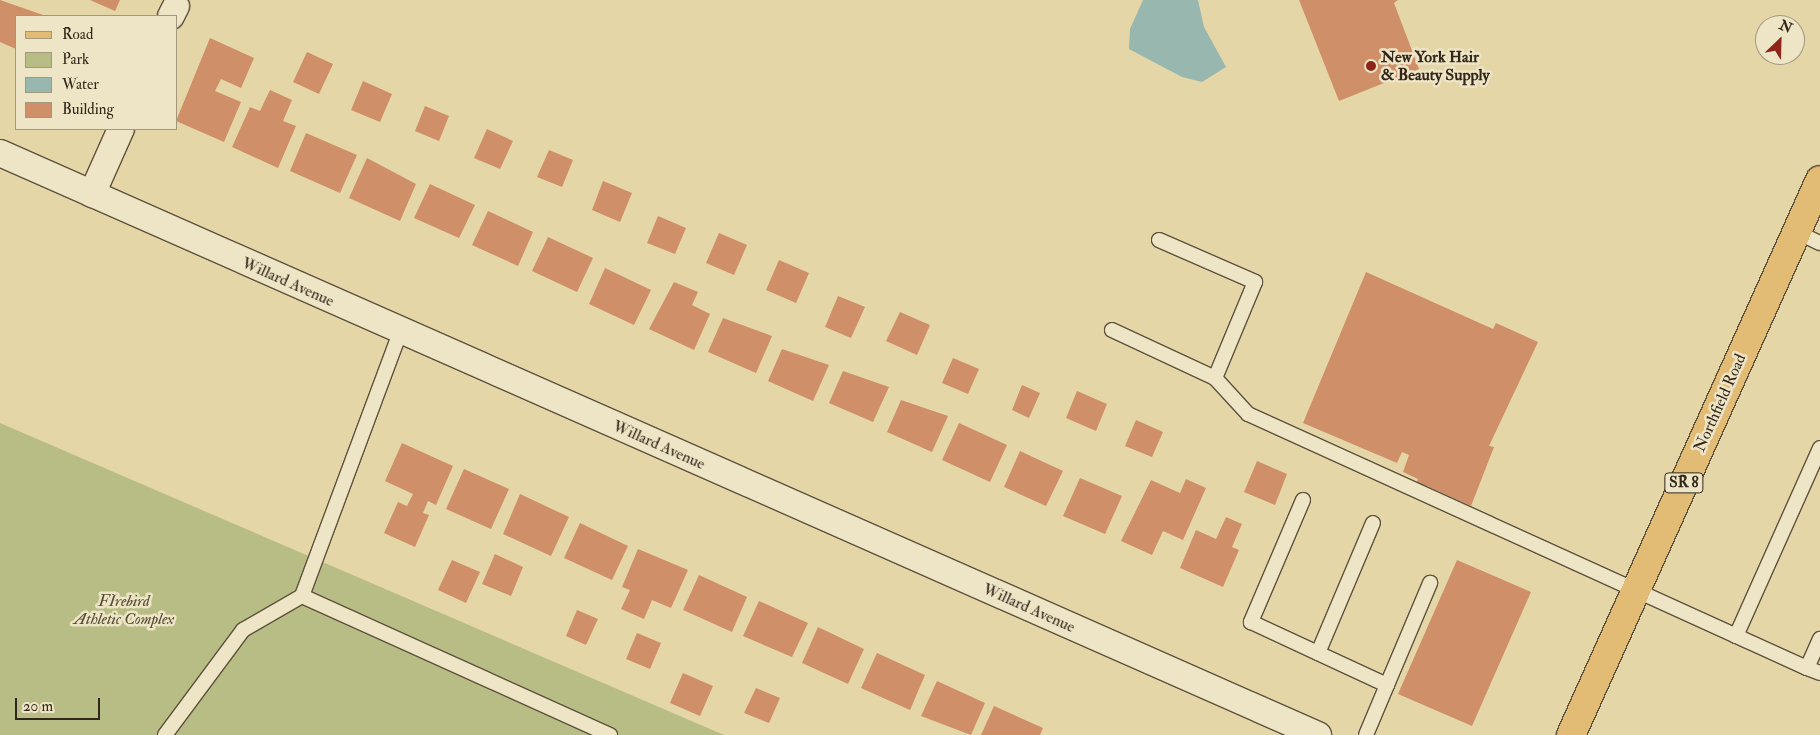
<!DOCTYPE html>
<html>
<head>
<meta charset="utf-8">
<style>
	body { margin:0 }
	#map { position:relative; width:1820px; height:735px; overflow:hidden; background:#e5d6a7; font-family:"IM FELL Double Pica",serif }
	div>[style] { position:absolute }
	.green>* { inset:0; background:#b7bd85 }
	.water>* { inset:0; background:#98b7af }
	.building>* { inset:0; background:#cf8f69 }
	.roads { filter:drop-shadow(1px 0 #5e523c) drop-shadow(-1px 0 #5e523c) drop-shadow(0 1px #5e523c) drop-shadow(0 -1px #5e523c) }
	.service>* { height:14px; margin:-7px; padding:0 7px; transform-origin:7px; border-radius:7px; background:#eee4c6 }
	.minor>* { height:26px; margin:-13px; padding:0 13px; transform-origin:13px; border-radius:13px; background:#eee4c6 }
	.primary>* { height:28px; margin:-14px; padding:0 14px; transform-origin:14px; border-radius:14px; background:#e2bb74 }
	.dots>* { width:14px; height:14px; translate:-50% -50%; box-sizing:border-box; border:2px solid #eee4c6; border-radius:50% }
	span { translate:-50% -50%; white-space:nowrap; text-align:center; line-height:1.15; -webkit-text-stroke:5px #eee4c6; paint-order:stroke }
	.shield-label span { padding:1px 4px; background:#eee4c6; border:1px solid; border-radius:4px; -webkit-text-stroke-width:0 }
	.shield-label { font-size:15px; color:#312618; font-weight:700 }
	.poi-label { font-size:16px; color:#312618; font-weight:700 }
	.left { translate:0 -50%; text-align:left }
	.street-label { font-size:16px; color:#312618 }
	.park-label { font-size:16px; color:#524c33; font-style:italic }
	.legend { position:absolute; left:15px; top:15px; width:162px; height:115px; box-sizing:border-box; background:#eee4c6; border:1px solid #a29880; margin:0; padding:6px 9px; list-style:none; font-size:15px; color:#312618 }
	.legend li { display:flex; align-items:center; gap:10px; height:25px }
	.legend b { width:25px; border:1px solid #a29880 }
	.north { position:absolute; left:1755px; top:15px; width:50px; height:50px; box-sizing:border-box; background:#eee4c6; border:1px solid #a29880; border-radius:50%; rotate:24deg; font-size:14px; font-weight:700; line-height:20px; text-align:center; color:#312618 }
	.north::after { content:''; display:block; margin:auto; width:18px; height:22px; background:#8f2418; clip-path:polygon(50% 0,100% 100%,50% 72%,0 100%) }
	.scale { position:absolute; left:15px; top:698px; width:85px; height:22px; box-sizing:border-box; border:2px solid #312618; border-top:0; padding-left:6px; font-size:15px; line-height:18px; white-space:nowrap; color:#312618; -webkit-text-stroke:4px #eee4c6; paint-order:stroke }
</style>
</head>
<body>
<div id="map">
	<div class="green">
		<i style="clip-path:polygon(0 423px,724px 735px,0 735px)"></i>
	</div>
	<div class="water">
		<i style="clip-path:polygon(1143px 0,1198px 0,1204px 27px,1226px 67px,1202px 82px,1182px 77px,1129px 49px,1130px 29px)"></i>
	</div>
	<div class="building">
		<i style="clip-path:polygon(0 0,46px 16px,16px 16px,16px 49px,0 42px)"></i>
		<i style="clip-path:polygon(90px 0,120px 0,115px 11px)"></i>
		<i style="clip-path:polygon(1299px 0,1398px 0,1394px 3px,1419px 69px,1339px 101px)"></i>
		<i style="clip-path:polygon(210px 38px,254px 58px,241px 88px,221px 79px,215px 91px,241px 102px,224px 142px,176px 121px)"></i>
		<i style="clip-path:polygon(307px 52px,333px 64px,319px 94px,293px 82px)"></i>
		<i style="clip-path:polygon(363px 81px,392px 94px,380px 122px,351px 110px)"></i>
		<i style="clip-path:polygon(270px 90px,292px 100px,283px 121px,296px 126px,278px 168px,232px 147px,250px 107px,260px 111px)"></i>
		<i style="clip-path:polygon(425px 106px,449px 116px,439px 141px,415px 131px)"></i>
		<i style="clip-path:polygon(487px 129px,513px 141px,500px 169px,474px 158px)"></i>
		<i style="clip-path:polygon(306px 133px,357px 155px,340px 193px,290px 171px)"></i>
		<i style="clip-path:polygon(549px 150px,573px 160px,562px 187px,537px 177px)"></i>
		<i style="clip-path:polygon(367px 158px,416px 184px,400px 221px,349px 198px)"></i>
		<i style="clip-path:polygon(603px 181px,632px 193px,620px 222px,592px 210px)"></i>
		<i style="clip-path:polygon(430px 184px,475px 205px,459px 238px,414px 218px)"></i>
		<i style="clip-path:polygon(488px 211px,533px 232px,518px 266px,472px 245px)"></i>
		<i style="clip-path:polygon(658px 216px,686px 228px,675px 254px,647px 243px)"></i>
		<i style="clip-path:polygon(719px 233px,747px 245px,734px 275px,706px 263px)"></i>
		<i style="clip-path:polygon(548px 237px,593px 258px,577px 292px,532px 271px)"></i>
		<i style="clip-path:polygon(779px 260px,809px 273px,796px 303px,766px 290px)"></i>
		<i style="clip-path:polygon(605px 268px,651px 290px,634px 325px,589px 304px)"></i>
		<i style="clip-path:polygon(1366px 272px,1493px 329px,1496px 323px,1538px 342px,1489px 446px,1494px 447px,1471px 506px,1427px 486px,1425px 491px,1415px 487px,1418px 479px,1403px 472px,1409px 455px,1402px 452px,1397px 463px,1303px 423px)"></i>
		<i style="clip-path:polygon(674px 282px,698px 292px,692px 305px,710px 314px,694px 350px,649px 329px)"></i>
		<i style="clip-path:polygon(838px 296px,865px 307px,851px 338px,825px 327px)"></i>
		<i style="clip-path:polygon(900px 312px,930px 325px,917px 355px,886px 341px)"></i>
		<i style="clip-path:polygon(723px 318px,772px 336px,756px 373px,708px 352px)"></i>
		<i style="clip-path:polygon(782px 349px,829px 365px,813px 401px,768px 381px)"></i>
		<i style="clip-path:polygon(953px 358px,979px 369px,968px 394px,942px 383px)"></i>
		<i style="clip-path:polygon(843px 371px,889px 387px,873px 422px,829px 403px)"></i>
		<i style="clip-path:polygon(1022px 385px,1040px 393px,1029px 418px,1012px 410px)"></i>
		<i style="clip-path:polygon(1077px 391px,1107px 404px,1096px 431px,1066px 418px)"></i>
		<i style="clip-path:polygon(901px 400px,948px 416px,932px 452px,887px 432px)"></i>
		<i style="clip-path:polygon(1136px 420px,1163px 432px,1152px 457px,1125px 446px)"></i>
		<i style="clip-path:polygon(959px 423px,1007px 445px,990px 482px,942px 460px)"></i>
		<i style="clip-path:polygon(402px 443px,453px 466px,436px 505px,428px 501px,423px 513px,429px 515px,415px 547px,384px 533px,398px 502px,407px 506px,413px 494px,385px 481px)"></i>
		<i style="clip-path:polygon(1020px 451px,1063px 471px,1046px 506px,1004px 487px)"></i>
		<i style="clip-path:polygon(1257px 461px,1287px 474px,1275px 505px,1244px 492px)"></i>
		<i style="clip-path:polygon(464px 469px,509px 489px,491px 529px,446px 509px)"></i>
		<i style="clip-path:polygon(1080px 478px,1122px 496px,1105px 534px,1063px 516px)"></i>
		<i style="clip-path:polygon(1186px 479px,1206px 488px,1183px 540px,1163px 531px,1152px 555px,1121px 541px,1151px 480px,1180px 493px)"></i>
		<i style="clip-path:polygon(520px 494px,569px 517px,551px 556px,503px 534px)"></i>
		<i style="clip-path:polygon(1226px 517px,1242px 524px,1232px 547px,1239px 550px,1223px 587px,1180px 568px,1196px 530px,1216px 539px)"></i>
		<i style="clip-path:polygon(580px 523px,628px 546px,612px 580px,564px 558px)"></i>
		<i style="clip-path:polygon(638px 549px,688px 570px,671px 608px,652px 600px,644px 619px,621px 609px,630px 590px,622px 587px)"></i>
		<i style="clip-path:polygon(495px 554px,523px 567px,511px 596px,482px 584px)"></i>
		<i style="clip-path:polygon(452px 560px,480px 572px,466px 603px,438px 590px)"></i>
		<i style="clip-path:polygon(1457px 560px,1531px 592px,1472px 726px,1398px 694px)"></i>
		<i style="clip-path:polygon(699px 575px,747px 597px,732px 632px,683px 610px)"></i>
		<i style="clip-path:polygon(759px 601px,808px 623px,792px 657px,743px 636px)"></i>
		<i style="clip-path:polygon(577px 610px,598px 619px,586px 645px,566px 636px)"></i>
		<i style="clip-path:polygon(818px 627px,864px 649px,848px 684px,802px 663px)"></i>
		<i style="clip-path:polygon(637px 633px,661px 643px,650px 669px,626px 659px)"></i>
		<i style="clip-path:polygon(877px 653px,925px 675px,910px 710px,861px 688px)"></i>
		<i style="clip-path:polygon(683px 673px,713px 686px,700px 716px,670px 703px)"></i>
		<i style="clip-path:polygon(937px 681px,985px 703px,971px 735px,921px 716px)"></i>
		<i style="clip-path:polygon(756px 688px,780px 698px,769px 723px,744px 713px)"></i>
		<i style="clip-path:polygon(994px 706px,1043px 728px,1040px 735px,981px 735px)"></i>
	</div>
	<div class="roads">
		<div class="service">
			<i style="left:1797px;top:232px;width:25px;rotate:26deg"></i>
			<i style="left:1159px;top:240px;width:105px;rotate:23.6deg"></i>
			<i style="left:1255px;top:282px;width:104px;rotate:112.6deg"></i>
			<i style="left:1215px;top:378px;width:49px;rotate:47.5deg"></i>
			<i style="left:1248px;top:414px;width:614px;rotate:24.44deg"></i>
			<i style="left:1807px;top:668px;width:32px;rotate:-66deg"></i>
			<i style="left:1112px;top:330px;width:114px;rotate:25deg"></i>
			<i style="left:1303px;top:500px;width:133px;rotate:113.1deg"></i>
			<i style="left:1251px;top:622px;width:150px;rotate:24.9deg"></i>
			<i style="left:1387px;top:685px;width:54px;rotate:112.8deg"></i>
			<i style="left:302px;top:596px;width:282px;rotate:-69.6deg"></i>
			<i style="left:1736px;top:636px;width:206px;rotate:-65.9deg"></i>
			<i style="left:1318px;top:653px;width:141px;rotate:-67.1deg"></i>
			<i style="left:1807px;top:668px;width:14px;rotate:21deg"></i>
			<i style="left:1387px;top:685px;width:111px;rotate:-67.1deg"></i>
			<i style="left:165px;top:735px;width:131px;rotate:-53.4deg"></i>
			<i style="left:243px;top:630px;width:68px;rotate:-30deg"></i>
			<i style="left:302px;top:596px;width:338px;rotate:24.3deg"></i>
		</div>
		<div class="minor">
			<i style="left:171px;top:16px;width:11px;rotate:-63deg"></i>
			<i style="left:0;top:153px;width:1441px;rotate:23.83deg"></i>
			<i style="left:92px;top:194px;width:71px;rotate:-66deg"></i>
		</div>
		<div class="primary">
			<i style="left:1571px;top:735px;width:608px;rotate:-65.84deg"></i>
		</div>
	</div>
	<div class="dots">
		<i style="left:1371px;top:66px;background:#8f2418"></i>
	</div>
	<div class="shield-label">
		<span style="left:1684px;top:483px">SR 8</span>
	</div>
	<div class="poi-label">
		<span class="left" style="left:1381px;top:66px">New York Hair<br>&amp; Beauty Supply</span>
	</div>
	<div class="street-label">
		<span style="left:288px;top:282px;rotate:24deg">Willard Avenue</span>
		<span style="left:1720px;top:403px;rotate:-66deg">Northfield Road</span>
		<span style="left:659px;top:445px;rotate:24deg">Willard Avenue</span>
		<span style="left:1029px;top:608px;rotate:24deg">Willard Avenue</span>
	</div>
	<div class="park-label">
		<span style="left:124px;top:610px">FIrebird<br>Athletic Complex</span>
	</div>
	<ul class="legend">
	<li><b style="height:6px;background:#e2bb74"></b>Road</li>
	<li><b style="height:14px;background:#b7bd85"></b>Park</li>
	<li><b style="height:14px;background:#98b7af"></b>Water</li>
	<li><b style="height:14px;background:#cf8f69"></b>Building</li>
	</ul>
	<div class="north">N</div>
	<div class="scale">20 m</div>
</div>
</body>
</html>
